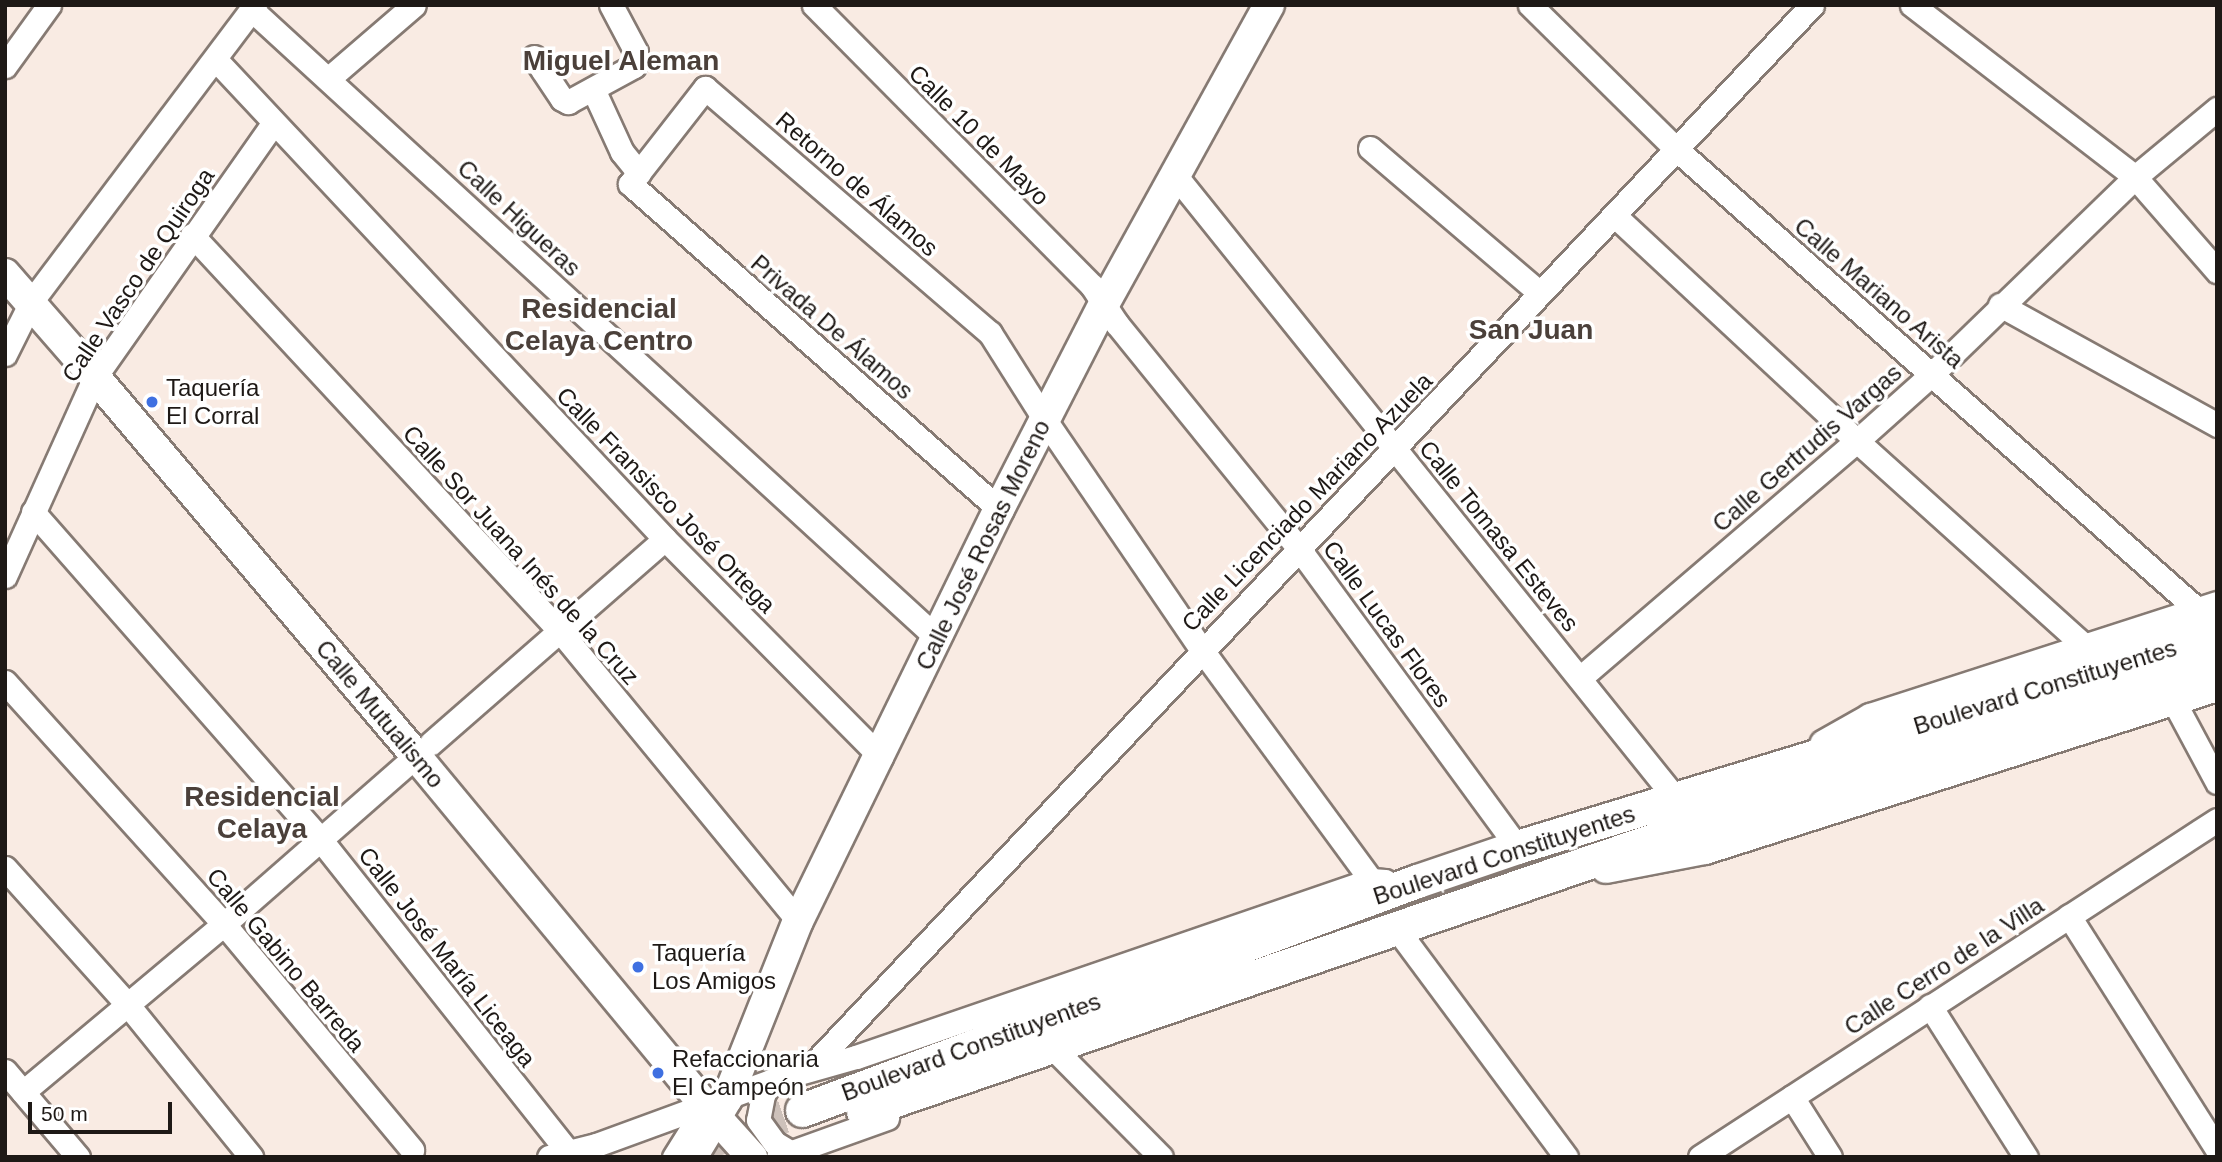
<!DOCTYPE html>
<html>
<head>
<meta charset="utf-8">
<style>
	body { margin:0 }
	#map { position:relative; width:2222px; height:1162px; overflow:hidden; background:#f9ebe3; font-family:Arial,sans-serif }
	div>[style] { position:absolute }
	.highway-tunnel>* { height:33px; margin-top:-16.5px; transform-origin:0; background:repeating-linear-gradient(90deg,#cdc1ba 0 33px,transparent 0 50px) }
	.roads { filter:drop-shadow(2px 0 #867a73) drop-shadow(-2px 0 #867a73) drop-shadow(0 2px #867a73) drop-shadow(0 -2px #867a73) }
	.minor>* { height:23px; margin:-11.5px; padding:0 11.5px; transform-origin:11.5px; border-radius:11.5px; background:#fff }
	.major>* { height:30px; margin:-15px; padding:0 15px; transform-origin:15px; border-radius:15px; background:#fff }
	.highway>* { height:33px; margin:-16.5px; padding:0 16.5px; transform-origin:16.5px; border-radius:16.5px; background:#fff }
	.dots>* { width:19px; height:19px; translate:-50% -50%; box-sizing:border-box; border:4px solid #fff; border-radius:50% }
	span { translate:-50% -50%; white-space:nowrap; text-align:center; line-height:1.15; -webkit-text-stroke:7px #fff; paint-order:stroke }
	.street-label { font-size:24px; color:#1e1916 }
	.poi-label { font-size:24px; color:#1e1916 }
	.left { translate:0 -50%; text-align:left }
	.quarter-label { font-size:28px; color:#4b403a; font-weight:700 }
	.frame { position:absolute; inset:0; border:7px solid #1e1916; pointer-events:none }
	.scale { position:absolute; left:28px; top:1102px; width:144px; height:32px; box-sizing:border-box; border:4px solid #1e1916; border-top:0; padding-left:9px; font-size:21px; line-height:24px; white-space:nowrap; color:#1e1916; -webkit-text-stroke:5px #fff; paint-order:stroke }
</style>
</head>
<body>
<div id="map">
	<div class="highway-tunnel">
		<i style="left:705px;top:1143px;width:102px;rotate:-18.8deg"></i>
	</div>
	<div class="roads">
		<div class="minor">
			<i style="left:814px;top:5px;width:395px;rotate:45.3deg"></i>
			<i style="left:1092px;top:286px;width:45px;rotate:56.7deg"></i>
			<i style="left:1117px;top:324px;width:291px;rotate:51deg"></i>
			<i style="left:1300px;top:550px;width:368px;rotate:53.8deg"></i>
			<i style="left:1530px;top:5px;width:205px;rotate:44.6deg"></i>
			<i style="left:1676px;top:149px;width:699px;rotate:41.46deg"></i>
			<i style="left:1912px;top:5px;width:282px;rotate:37.6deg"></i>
			<i style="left:2135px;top:177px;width:125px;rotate:48.9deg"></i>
			<i style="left:252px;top:10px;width:926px;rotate:42.51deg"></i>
			<i style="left:534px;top:57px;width:50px;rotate:56.3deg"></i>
			<i style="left:562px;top:99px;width:7px;rotate:27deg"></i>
			<i style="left:568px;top:102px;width:75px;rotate:-28.6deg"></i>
			<i style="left:634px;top:66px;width:14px;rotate:-82deg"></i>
			<i style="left:636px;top:52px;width:53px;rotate:-118deg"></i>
			<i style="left:216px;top:60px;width:657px;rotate:46.85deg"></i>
			<i style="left:665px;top:539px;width:307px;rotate:45.3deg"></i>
			<i style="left:5px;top:66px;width:75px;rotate:-54.2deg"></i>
			<i style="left:328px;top:79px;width:113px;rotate:-40.7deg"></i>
			<i style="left:593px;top:89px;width:69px;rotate:65.3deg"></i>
			<i style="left:622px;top:152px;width:27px;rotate:51deg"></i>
			<i style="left:1370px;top:148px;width:223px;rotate:40.5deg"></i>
			<i style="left:1175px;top:175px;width:800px;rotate:51.24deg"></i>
			<i style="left:1615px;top:216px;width:330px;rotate:42.9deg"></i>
			<i style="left:1857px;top:441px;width:311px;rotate:42deg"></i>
			<i style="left:192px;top:235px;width:541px;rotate:47.1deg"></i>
			<i style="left:560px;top:631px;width:375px;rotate:50.6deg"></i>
			<i style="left:2000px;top:305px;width:248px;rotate:28.9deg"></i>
			<i style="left:5px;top:354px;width:58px;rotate:-63.4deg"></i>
			<i style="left:31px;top:302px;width:372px;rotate:-53deg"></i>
			<i style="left:999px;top:509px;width:492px;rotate:-138.6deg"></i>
			<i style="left:630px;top:184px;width:122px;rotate:-52deg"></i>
			<i style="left:705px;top:88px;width:376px;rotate:40.7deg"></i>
			<i style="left:990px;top:333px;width:103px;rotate:57.7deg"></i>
			<i style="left:1045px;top:420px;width:278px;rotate:55.7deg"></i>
			<i style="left:1202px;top:650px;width:285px;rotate:53.7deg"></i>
			<i style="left:33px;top:512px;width:435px;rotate:48.7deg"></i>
			<i style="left:320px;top:839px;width:401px;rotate:51.6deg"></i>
			<i style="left:5px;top:576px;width:218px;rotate:-65.7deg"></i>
			<i style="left:95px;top:377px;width:309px;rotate:-54.9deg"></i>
			<i style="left:1580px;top:678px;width:365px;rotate:-40.6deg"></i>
			<i style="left:1857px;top:441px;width:101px;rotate:-41.8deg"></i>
			<i style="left:1932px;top:374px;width:283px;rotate:-44.1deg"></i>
			<i style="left:2135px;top:177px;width:107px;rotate:-39.7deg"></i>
			<i style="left:5px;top:682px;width:326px;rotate:47.9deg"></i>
			<i style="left:224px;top:924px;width:294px;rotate:50.2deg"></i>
			<i style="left:2173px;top:700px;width:93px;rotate:61.8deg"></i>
			<i style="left:431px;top:743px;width:310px;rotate:-41.1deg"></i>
			<i style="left:5px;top:868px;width:184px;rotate:48.1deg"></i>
			<i style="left:128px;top:1005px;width:196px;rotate:51deg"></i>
			<i style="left:2069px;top:916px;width:276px;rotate:57.6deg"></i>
			<i style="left:1405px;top:940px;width:270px;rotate:53.4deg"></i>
			<i style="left:1930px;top:1006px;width:179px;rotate:57.6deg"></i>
			<i style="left:1061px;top:1056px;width:142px;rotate:45.3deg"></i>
			<i style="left:809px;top:1069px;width:1462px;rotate:-46.69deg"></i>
			<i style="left:5px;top:1071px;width:113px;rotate:49.7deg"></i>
			<i style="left:771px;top:1081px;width:16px;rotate:120deg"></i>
			<i style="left:763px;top:1095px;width:25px;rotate:101deg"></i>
			<i style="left:758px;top:1120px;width:29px;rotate:54deg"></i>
			<i style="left:775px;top:1143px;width:17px;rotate:31deg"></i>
			<i style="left:23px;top:1092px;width:262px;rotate:-39.9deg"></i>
			<i style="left:224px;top:924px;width:255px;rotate:-41.2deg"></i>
			<i style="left:1792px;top:1097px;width:71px;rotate:57.7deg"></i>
			<i style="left:549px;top:1157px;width:49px;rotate:-14.3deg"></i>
			<i style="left:596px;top:1145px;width:186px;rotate:-20.1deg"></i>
			<i style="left:771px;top:1081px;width:88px;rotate:-15.8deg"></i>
			<i style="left:856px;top:1057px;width:545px;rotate:-18.97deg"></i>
			<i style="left:1371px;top:880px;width:14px;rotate:4deg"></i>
			<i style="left:674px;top:1157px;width:60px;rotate:-57.9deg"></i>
			<i style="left:778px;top:1157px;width:116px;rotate:-19.7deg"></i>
			<i style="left:1700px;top:1157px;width:617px;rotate:-33.1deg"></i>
		</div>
		<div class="major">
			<i style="left:5px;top:274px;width:137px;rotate:48.9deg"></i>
			<i style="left:95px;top:377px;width:497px;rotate:49.7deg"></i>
			<i style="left:416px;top:756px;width:455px;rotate:50.4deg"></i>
			<i style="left:706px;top:1106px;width:69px;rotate:48deg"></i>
			<i style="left:1825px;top:745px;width:53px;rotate:-29.5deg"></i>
			<i style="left:1871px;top:719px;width:364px;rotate:-17.9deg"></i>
			<i style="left:1606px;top:868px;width:101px;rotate:-10.9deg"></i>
			<i style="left:1705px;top:849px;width:537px;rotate:-17.66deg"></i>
			<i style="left:692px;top:1157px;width:68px;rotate:-58.9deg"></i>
			<i style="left:727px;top:1099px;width:192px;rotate:-68.3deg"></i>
			<i style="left:798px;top:921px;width:458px;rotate:-64deg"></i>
			<i style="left:999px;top:509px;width:230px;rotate:-62.9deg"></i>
			<i style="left:1104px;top:304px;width:342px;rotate:-61.1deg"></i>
		</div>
		<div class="highway">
			<i style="left:802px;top:1110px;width:656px;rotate:-20.42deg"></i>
			<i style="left:1417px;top:881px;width:106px;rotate:-18.8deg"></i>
			<i style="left:1517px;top:847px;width:732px;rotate:-16.92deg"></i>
			<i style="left:863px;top:1111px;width:875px;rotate:-18.93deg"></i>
			<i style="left:1691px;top:827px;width:551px;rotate:-17.32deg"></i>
		</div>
	</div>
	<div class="dots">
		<i style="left:152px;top:402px;background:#3f70e1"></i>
		<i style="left:638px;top:967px;background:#3f70e1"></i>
		<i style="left:658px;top:1073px;background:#3f70e1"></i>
	</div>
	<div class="street-label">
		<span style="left:979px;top:135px;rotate:45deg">Calle 10 de Mayo</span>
		<span style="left:857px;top:184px;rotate:41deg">Retorno de Álamos</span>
		<span style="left:519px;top:218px;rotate:43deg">Calle Higueras</span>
		<span style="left:138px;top:275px;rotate:-56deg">Calle Vasco de Quiroga</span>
		<span style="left:1879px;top:293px;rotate:41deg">Calle Mariano Arista</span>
		<span style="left:832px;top:327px;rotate:41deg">Privada De Álamos</span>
		<span style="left:1807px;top:448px;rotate:-41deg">Calle Gertrudis Vargas</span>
		<span style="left:666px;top:500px;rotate:46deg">Calle Fransisco José Ortega</span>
		<span style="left:1307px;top:502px;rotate:-46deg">Calle Licenciado Mariano Azuela</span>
		<span style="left:1499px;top:536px;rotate:51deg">Calle Tomasa Esteves</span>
		<span style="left:983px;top:545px;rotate:-64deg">Calle José Rosas Moreno</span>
		<span style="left:521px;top:555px;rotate:48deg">Calle Sor Juana Inés de la Cruz</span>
		<span style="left:1387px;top:624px;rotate:54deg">Calle Lucas Flores</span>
		<span style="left:2045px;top:687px;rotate:-17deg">Boulevard Constituyentes</span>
		<span style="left:380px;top:714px;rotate:50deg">Calle Mutualismo</span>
		<span style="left:1504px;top:855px;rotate:-18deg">Boulevard Constituyentes</span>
		<span style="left:447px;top:957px;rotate:52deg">Calle José María Liceaga</span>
		<span style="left:286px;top:960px;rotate:50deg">Calle Gabino Barreda</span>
		<span style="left:1944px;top:966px;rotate:-33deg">Calle Cerro de la Villa</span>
		<span style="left:971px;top:1047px;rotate:-20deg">Boulevard Constituyentes</span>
	</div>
	<div class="poi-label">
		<span class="left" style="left:166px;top:402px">Taquería<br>El Corral</span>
		<span class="left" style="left:652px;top:967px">Taquería<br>Los Amigos</span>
		<span class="left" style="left:672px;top:1073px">Refaccionaria<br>El Campeón</span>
	</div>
	<div class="quarter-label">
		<span style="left:621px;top:61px">Miguel Aleman</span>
		<span style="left:599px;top:325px">Residencial<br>Celaya Centro</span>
		<span style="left:1531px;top:330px">San Juan</span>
		<span style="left:262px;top:813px">Residencial<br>Celaya</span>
	</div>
	<div class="frame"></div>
	<div class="scale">50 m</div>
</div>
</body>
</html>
